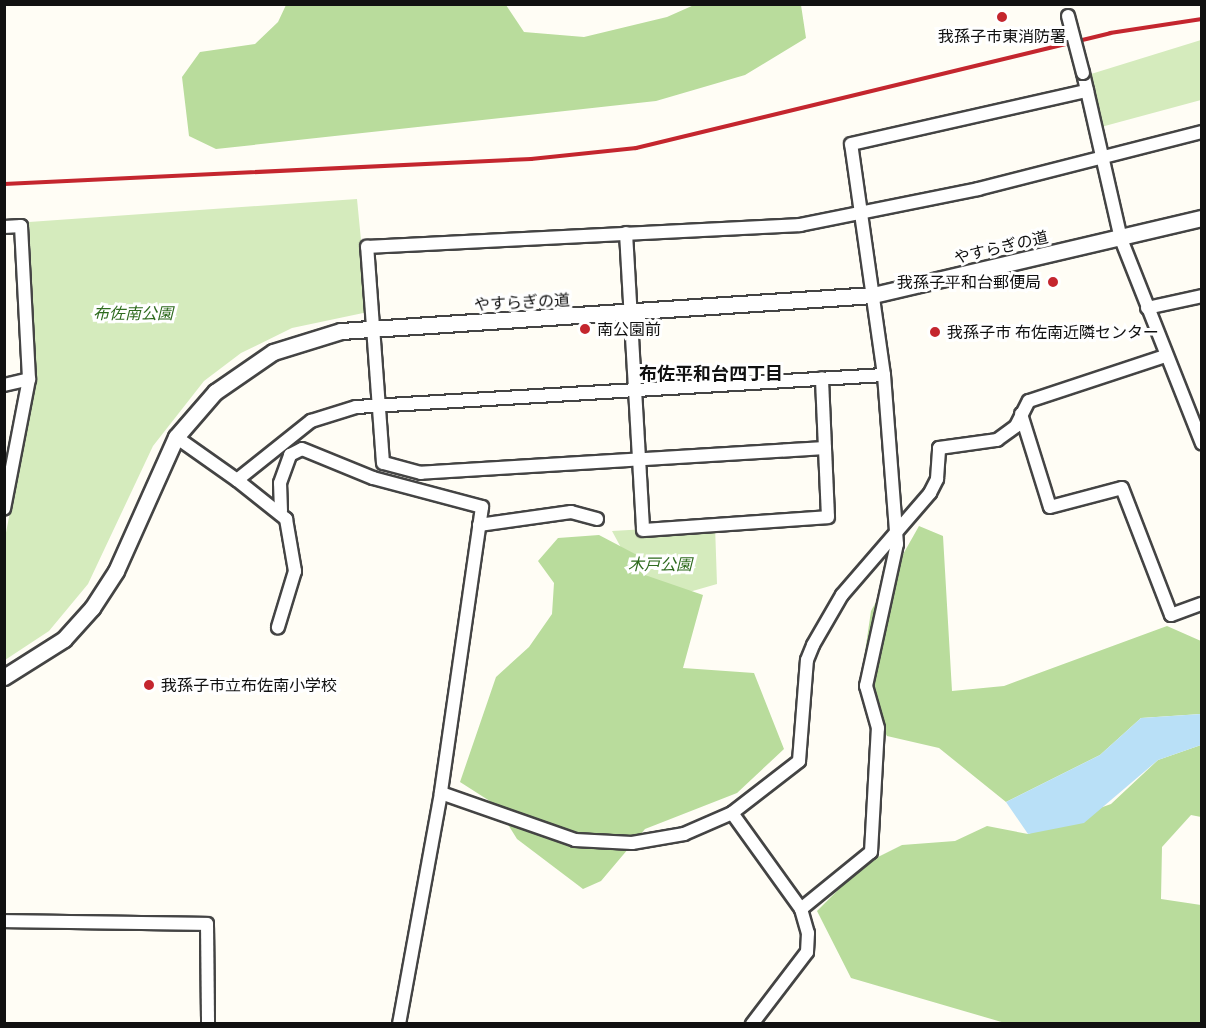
<!DOCTYPE html>
<html>
<head>
<meta charset="utf-8">
<style>
	body { margin:0 }
	#map { position:relative; width:1206px; height:1028px; overflow:hidden; background:#fffdf5; font-family:"Playfair Display","Noto Sans JP",serif }
	div>[style] { position:absolute }
	.green>* { inset:0; background:#d5ebbd }
	.forest>* { inset:0; background:#b9dc9c }
	.water>* { inset:0; background:#b9e0f7 }
	.roads { filter:drop-shadow(2px 0 #444) drop-shadow(-2px 0 #444) drop-shadow(0 2px #444) drop-shadow(0 -2px #444) }
	.minor>* { height:12px; margin:-6px; padding:0 6px; transform-origin:6px; border-radius:6px; background:#fff }
	.tertiary>* { height:15px; margin:-7.5px; padding:0 7.5px; transform-origin:7.5px; border-radius:7.5px; background:#fff }
	.rail>* { height:4px; margin:-2px; padding:0 2px; transform-origin:2px; border-radius:2px; background:#c4262e }
	.bridges { filter:drop-shadow(2px 0 #444) drop-shadow(-2px 0 #444) drop-shadow(0 2px #444) drop-shadow(0 -2px #444) }
	.minor-bridge>* { height:12px; margin:-6px; padding:0 6px; transform-origin:6px; border-radius:6px; background:#fff }
	.dots>* { width:16px; height:16px; translate:-50% -50%; box-sizing:border-box; border:3px solid #fff; border-radius:50% }
	span { translate:-50% -50%; white-space:nowrap; text-align:center; line-height:1.15; -webkit-text-stroke:6px #fff; paint-order:stroke }
	.poi-label { font-size:16px; color:#111 }
	.right { translate:-100% -50%; text-align:right }
	.left { translate:0 -50%; text-align:left }
	.street-label { font-size:16px; color:#111 }
	.park-label { font-size:16px; color:#2f6b1f; font-style:italic }
	.neighbourhood-label { font-size:18px; color:#111; font-weight:700 }
	.frame { position:absolute; inset:0; border:6px solid #111; pointer-events:none }
</style>
</head>
<body>
<div id="map">
	<div class="green">
		<i style="clip-path:polygon(1201px 40px,1201px 100px,1101px 127px,1091px 74px)"></i>
		<i style="clip-path:polygon(357px 199px,368px 312px,292px 328px,241px 353px,204px 381px,153px 446px,88px 584px,49px 631px,5px 660px,5px 538px,36px 375px,29px 222px)"></i>
		<i style="clip-path:polygon(715px 525px,717px 584px,616px 613px,625px 555px,612px 531px)"></i>
	</div>
	<div class="forest">
		<i style="clip-path:polygon(286px 5px,506px 5px,524px 32px,584px 37px,667px 17px,694px 5px,801px 5px,806px 38px,745px 75px,656px 101px,216px 149px,189px 136px,182px 77px,200px 52px,255px 44px,278px 22px)"></i>
		<i style="clip-path:polygon(919px 526px,943px 536px,952px 691px,1004px 686px,1167px 626px,1201px 641px,1201px 714px,1141px 718px,1100px 755px,1006px 802px,939px 748px,887px 736px,860px 686px,871px 611px)"></i>
		<i style="clip-path:polygon(599px 535px,637px 555px,642px 574px,703px 595px,683px 668px,754px 673px,784px 749px,737px 793px,645px 829px,601px 881px,583px 889px,517px 839px,496px 805px,460px 782px,496px 677px,529px 647px,552px 614px,554px 583px,538px 561px,558px 538px)"></i>
		<i style="clip-path:polygon(1201px 745px,1201px 817px,1191px 815px,1162px 847px,1161px 899px,1201px 905px,1201px 1023px,1005px 1023px,851px 978px,817px 911px,864px 864px,902px 845px,955px 841px,987px 826px,1028px 834px,1111px 804px,1158px 760px)"></i>
	</div>
	<div class="water">
		<i style="clip-path:polygon(1201px 714px,1201px 745px,1158px 760px,1084px 823px,1028px 834px,1006px 802px,1100px 755px,1141px 718px)"></i>
	</div>
	<div class="roads">
		<div class="minor">
			<i style="left:1083px;top:73px;width:170px;rotate:77.1deg"></i>
			<i style="left:1121px;top:239px;width:220px;rotate:68.4deg"></i>
			<i style="left:4px;top:227px;width:17px;rotate:-3deg"></i>
			<i style="left:21px;top:226px;width:153px;rotate:87deg"></i>
			<i style="left:29px;top:379px;width:132px;rotate:100.9deg"></i>
			<i style="left:626px;top:233px;width:297px;rotate:86.7deg"></i>
			<i style="left:643px;top:530px;width:185px;rotate:-4deg"></i>
			<i style="left:828px;top:517px;width:139px;rotate:-92.5deg"></i>
			<i style="left:1147px;top:308px;width:56px;rotate:-12.3deg"></i>
			<i style="left:4px;top:385px;width:26px;rotate:-13deg"></i>
			<i style="left:1021px;top:414px;width:97px;rotate:72.7deg"></i>
			<i style="left:1050px;top:507px;width:74px;rotate:-14.8deg"></i>
			<i style="left:1122px;top:488px;width:136px;rotate:68.9deg"></i>
			<i style="left:1171px;top:615px;width:33px;rotate:-20deg"></i>
			<i style="left:176px;top:437px;width:75px;rotate:35.2deg"></i>
			<i style="left:237px;top:480px;width:95px;rotate:-38.6deg"></i>
			<i style="left:311px;top:421px;width:47px;rotate:-17.3deg"></i>
			<i style="left:356px;top:407px;width:529px;rotate:-3.47deg"></i>
			<i style="left:825px;top:448px;width:405px;rotate:176.5deg"></i>
			<i style="left:421px;top:473px;width:39px;rotate:-165deg"></i>
			<i style="left:383px;top:463px;width:217px;rotate:-94.2deg"></i>
			<i style="left:367px;top:247px;width:434px;rotate:-2.9deg"></i>
			<i style="left:800px;top:225px;width:182px;rotate:-11.4deg"></i>
			<i style="left:978px;top:189px;width:231px;rotate:-14.3deg"></i>
			<i style="left:237px;top:480px;width:63px;rotate:38.5deg"></i>
			<i style="left:286px;top:519px;width:53px;rotate:80.2deg"></i>
			<i style="left:295px;top:571px;width:59px;rotate:106.9deg"></i>
			<i style="left:281px;top:511px;width:28px;rotate:-92deg"></i>
			<i style="left:280px;top:483px;width:30px;rotate:-70deg"></i>
			<i style="left:290px;top:455px;width:13px;rotate:-27deg"></i>
			<i style="left:302px;top:449px;width:77px;rotate:22.2deg"></i>
			<i style="left:373px;top:478px;width:113px;rotate:14.9deg"></i>
			<i style="left:482px;top:507px;width:289px;rotate:98.2deg"></i>
			<i style="left:441px;top:793px;width:235px;rotate:100.3deg"></i>
			<i style="left:479px;top:525px;width:93px;rotate:-8deg"></i>
			<i style="left:571px;top:512px;width:27px;rotate:15deg"></i>
			<i style="left:441px;top:793px;width:142px;rotate:19.3deg"></i>
			<i style="left:575px;top:840px;width:57px;rotate:3deg"></i>
			<i style="left:632px;top:843px;width:53px;rotate:-9.8deg"></i>
			<i style="left:684px;top:834px;width:52px;rotate:-23.6deg"></i>
			<i style="left:732px;top:813px;width:85px;rotate:-37.8deg"></i>
			<i style="left:799px;top:761px;width:101px;rotate:-85.5deg"></i>
			<i style="left:807px;top:660px;width:16px;rotate:-68deg"></i>
			<i style="left:813px;top:645px;width:58px;rotate:-59.9deg"></i>
			<i style="left:842px;top:595px;width:135px;rotate:-49.2deg"></i>
			<i style="left:930px;top:493px;width:16px;rotate:-63deg"></i>
			<i style="left:937px;top:479px;width:31px;rotate:-86deg"></i>
			<i style="left:939px;top:448px;width:59px;rotate:-7.9deg"></i>
			<i style="left:997px;top:440px;width:24px;rotate:-36deg"></i>
			<i style="left:1016px;top:426px;width:28px;rotate:-63deg"></i>
			<i style="left:1029px;top:401px;width:143px;rotate:-18.3deg"></i>
			<i style="left:732px;top:813px;width:118px;rotate:54.3deg"></i>
			<i style="left:801px;top:909px;width:25px;rotate:74deg"></i>
			<i style="left:808px;top:933px;width:19px;rotate:93deg"></i>
			<i style="left:807px;top:952px;width:91px;rotate:127.4deg"></i>
			<i style="left:801px;top:909px;width:90px;rotate:-39.2deg"></i>
			<i style="left:871px;top:852px;width:124px;rotate:-86.8deg"></i>
			<i style="left:878px;top:728px;width:44px;rotate:-105.9deg"></i>
			<i style="left:866px;top:686px;width:145px;rotate:-77.7deg"></i>
			<i style="left:897px;top:544px;width:169px;rotate:-94.4deg"></i>
			<i style="left:884px;top:375px;width:233px;rotate:-98.1deg"></i>
			<i style="left:851px;top:144px;width:242px;rotate:-12.7deg"></i>
			<i style="left:4px;top:921px;width:203px;rotate:0.8deg"></i>
			<i style="left:207px;top:924px;width:100px;rotate:89.4deg"></i>
		</div>
		<div class="tertiary">
			<i style="left:4px;top:677px;width:71px;rotate:-32.3deg"></i>
			<i style="left:64px;top:639px;width:42px;rotate:-47.9deg"></i>
			<i style="left:92px;top:608px;width:44px;rotate:-57deg"></i>
			<i style="left:116px;top:571px;width:147px;rotate:-65.9deg"></i>
			<i style="left:176px;top:437px;width:60px;rotate:-49.1deg"></i>
			<i style="left:215px;top:392px;width:70px;rotate:-34.6deg"></i>
			<i style="left:273px;top:352px;width:71px;rotate:-17.2deg"></i>
			<i style="left:341px;top:331px;width:533px;rotate:-3.87deg"></i>
			<i style="left:873px;top:295px;width:338px;rotate:-13.2deg"></i>
		</div>
	</div>
	<div class="rail">
		<i style="left:4px;top:184px;width:528px;rotate:-2.72deg"></i>
		<i style="left:531px;top:159px;width:106px;rotate:-6deg"></i>
		<i style="left:636px;top:148px;width:488px;rotate:-13.6deg"></i>
		<i style="left:1110px;top:33px;width:93px;rotate:-8.7deg"></i>
	</div>
	<div class="bridges">
		<div class="minor-bridge">
			<i style="left:1068px;top:16px;width:59px;rotate:75.3deg"></i>
		</div>
	</div>
	<div class="dots">
		<i style="left:1002px;top:17px;background:#c4262e"></i>
		<i style="left:1053px;top:282px;background:#c4262e"></i>
		<i style="left:585px;top:329px;background:#c4262e"></i>
		<i style="left:935px;top:332px;background:#c4262e"></i>
		<i style="left:149px;top:685px;background:#c4262e"></i>
	</div>
	<div class="poi-label">
		<span style="left:1002px;top:36px">我孫子市東消防署</span>
		<span class="right" style="left:1041px;top:282px">我孫子平和台郵便局</span>
		<span class="left" style="left:597px;top:329px">南公園前</span>
		<span class="left" style="left:947px;top:332px">我孫子市 布佐南近隣センター</span>
		<span class="left" style="left:161px;top:685px">我孫子市立布佐南小学校</span>
	</div>
	<div class="street-label">
		<span style="left:1001px;top:247px;rotate:-13deg">やすらぎの道</span>
		<span style="left:522px;top:302px;rotate:-3deg">やすらぎの道</span>
	</div>
	<div class="park-label">
		<span style="left:133px;top:313px">布佐南公園</span>
		<span style="left:660px;top:564px">木戸公園</span>
	</div>
	<div class="neighbourhood-label">
		<span style="left:711px;top:373px">布佐平和台四丁目</span>
	</div>
	<div class="frame"></div>
</div>
</body>
</html>
